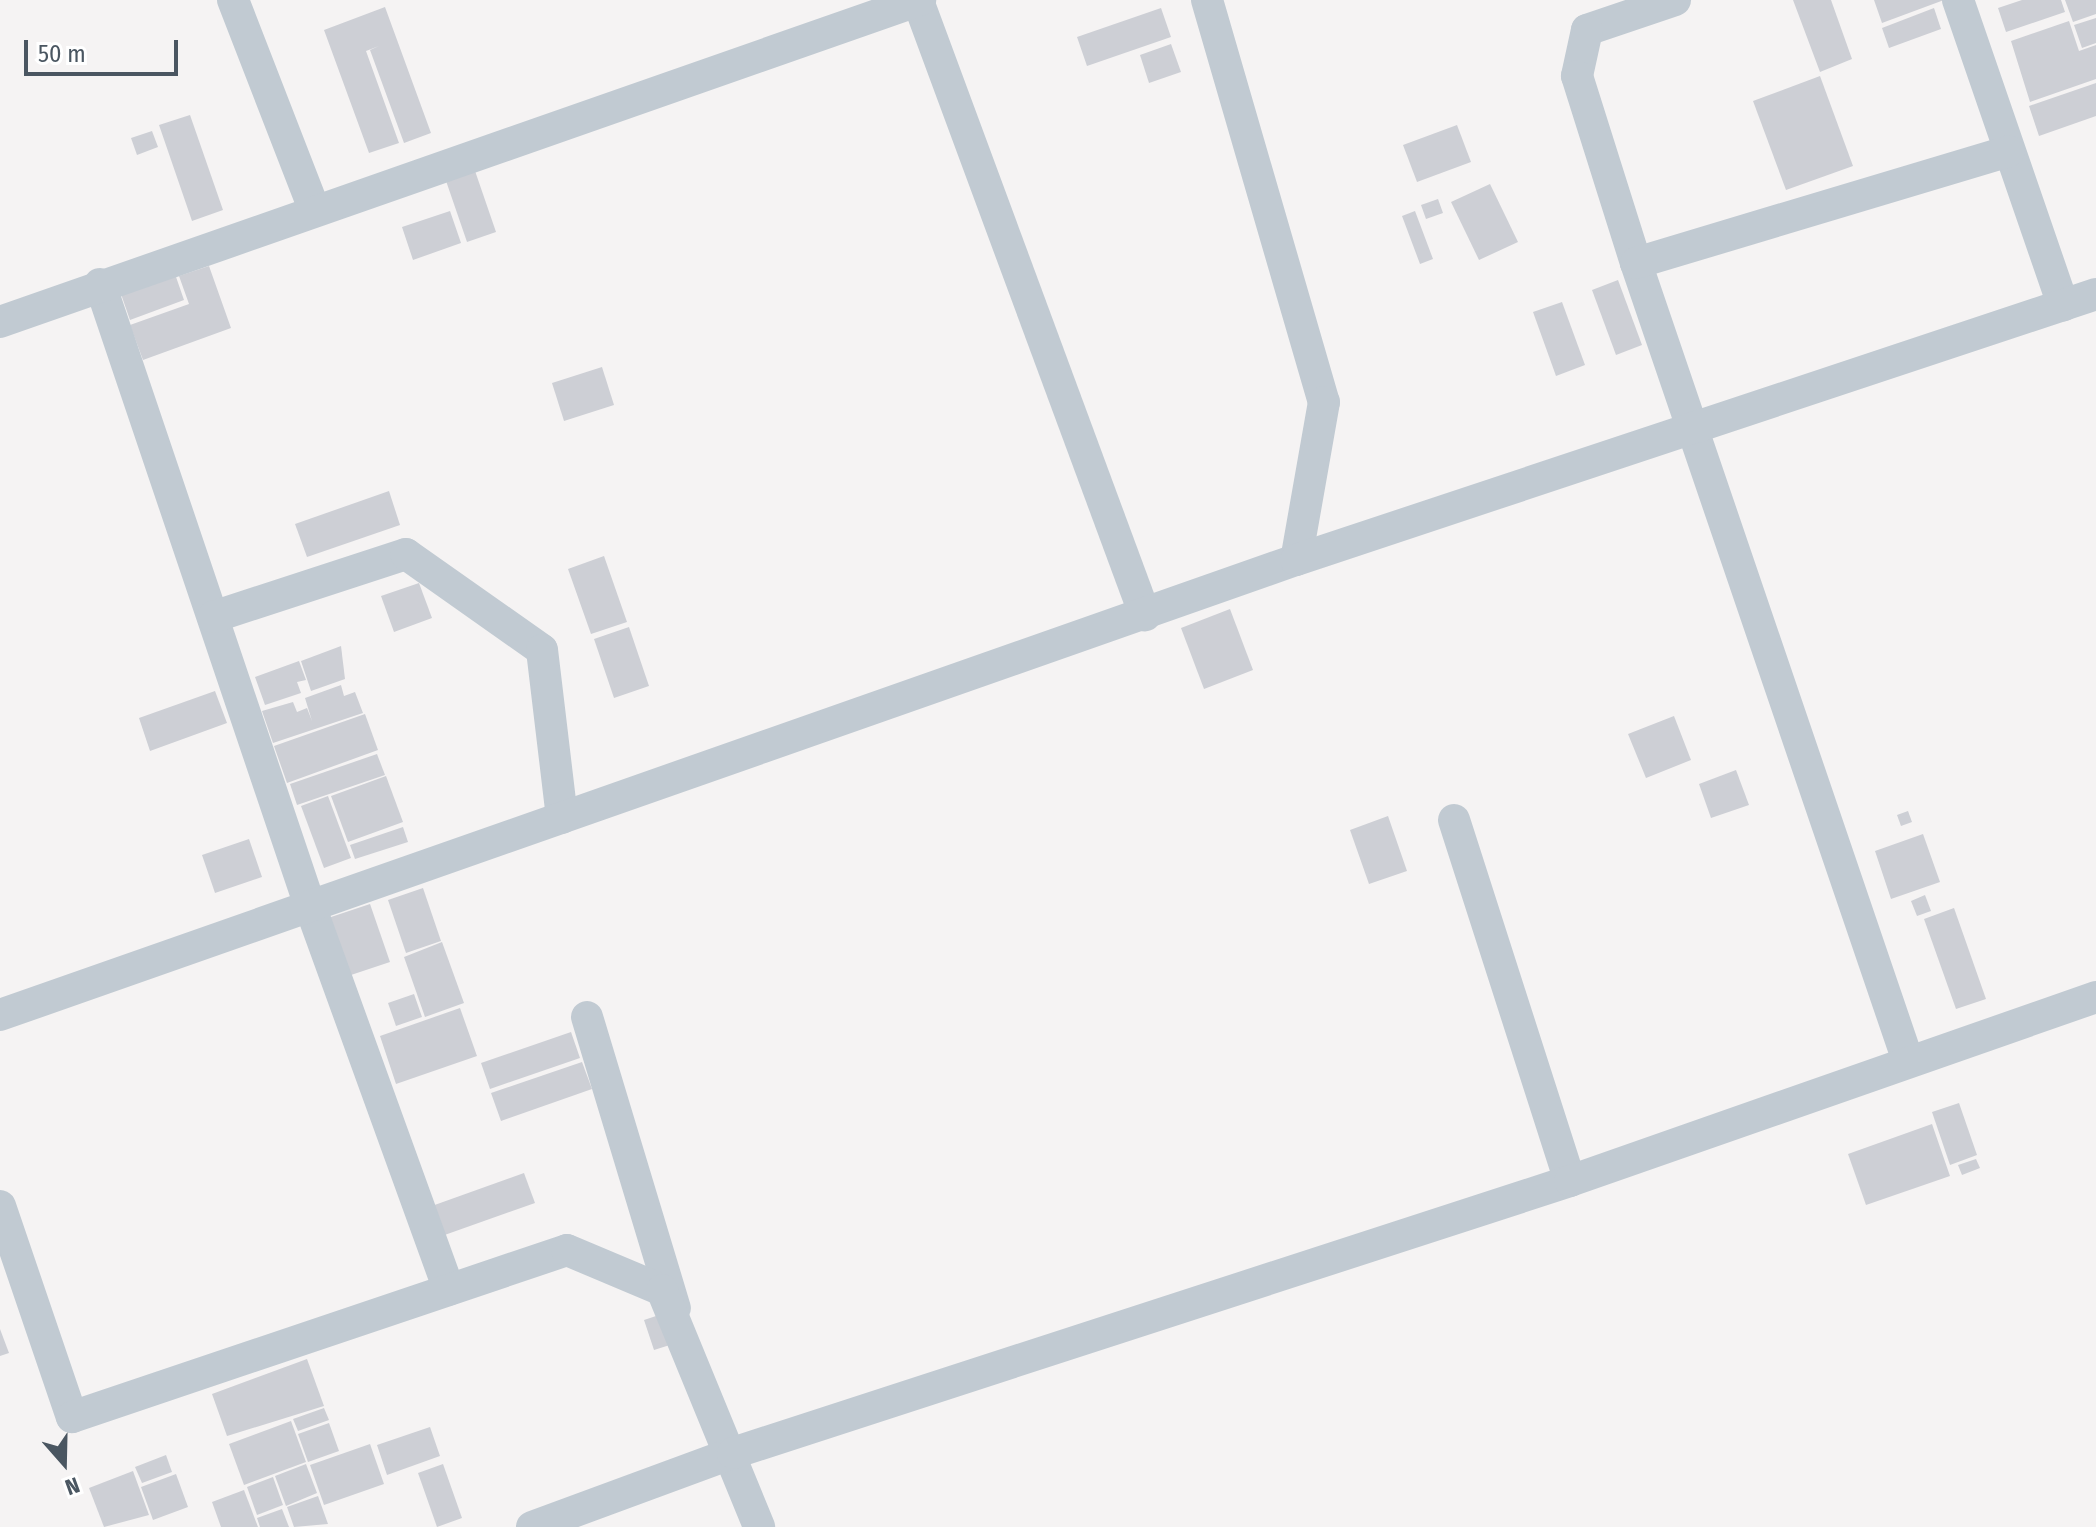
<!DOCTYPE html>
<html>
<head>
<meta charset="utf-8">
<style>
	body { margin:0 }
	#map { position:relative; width:2096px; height:1527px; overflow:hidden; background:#f5f3f3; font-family:"Fira Sans Condensed",sans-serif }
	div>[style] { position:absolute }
	.building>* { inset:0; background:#cdcfd5 }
	.minor>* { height:32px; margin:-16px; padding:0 16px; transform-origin:16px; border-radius:16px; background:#c1cad2 }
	span { translate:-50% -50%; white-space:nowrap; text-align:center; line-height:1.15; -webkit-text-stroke:6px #fff; paint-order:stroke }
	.north { position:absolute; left:24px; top:1423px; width:80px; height:80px; -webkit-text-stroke:6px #fff; paint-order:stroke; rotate:160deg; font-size:22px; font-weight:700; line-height:32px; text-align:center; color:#4a5661 }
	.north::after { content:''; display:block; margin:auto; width:28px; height:36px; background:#4a5661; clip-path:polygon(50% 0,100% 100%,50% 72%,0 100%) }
	.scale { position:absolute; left:24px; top:40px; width:154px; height:36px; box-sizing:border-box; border:4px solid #4a5661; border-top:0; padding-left:10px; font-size:24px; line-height:28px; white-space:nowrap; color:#4a5661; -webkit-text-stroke:6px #fff; paint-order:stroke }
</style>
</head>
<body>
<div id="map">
	<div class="building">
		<i style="clip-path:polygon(1793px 0,1831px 0,1852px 59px,1820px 72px)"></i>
		<i style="clip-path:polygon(1874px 0,1944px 0,1882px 23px)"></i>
		<i style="clip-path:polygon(2022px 0,2061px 0,2065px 12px,2006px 32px,1998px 8px)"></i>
		<i style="clip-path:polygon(2065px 0,2096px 0,2096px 14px,2073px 22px)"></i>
		<i style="clip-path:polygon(385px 7px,431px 133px,404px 143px,370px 50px,379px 46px,366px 51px,399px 143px,369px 153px,324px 30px)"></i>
		<i style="clip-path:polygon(1161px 8px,1171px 37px,1087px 66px,1077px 37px)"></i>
		<i style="clip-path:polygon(1934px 8px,1941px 29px,1889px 48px,1882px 28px)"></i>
		<i style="clip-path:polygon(2096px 18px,2096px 43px,2082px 48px,2074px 25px)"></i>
		<i style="clip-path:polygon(2069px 21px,2079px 51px,2096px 45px,2096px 79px,2030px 102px,2011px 41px)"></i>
		<i style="clip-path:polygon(1171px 44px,1181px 72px,1149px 83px,1140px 55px)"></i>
		<i style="clip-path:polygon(1820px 76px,1853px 166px,1786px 190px,1753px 101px)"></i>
		<i style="clip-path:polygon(2096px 83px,2096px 116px,2039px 136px,2029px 106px)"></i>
		<i style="clip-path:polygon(190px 115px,223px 210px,192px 221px,159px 125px)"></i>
		<i style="clip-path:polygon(1457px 125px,1471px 162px,1417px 182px,1403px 145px)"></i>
		<i style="clip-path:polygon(152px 131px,158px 147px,137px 155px,131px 138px)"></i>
		<i style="clip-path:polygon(473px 165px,496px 232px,467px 242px,444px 175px)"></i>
		<i style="clip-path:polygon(1490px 184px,1518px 242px,1479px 260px,1451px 202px)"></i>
		<i style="clip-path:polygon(1438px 199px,1443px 213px,1426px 219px,1421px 205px)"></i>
		<i style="clip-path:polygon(450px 211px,461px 243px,413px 260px,402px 227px)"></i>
		<i style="clip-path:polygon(1415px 211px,1433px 259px,1420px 264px,1402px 216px)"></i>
		<i style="clip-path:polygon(209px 266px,231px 328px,143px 360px,130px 325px,189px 304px,179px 276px)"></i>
		<i style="clip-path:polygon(175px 274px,184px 300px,130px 320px,121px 294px)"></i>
		<i style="clip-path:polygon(1618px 280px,1642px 345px,1616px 355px,1592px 290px)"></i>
		<i style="clip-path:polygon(1562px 302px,1585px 365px,1556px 376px,1533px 312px)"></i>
		<i style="clip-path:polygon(602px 367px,614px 405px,564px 421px,552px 383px)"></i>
		<i style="clip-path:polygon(389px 491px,400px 525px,307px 557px,295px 524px)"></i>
		<i style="clip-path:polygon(604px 556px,627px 622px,591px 634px,568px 569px)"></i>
		<i style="clip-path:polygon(419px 583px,432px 618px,394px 632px,381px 596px)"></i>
		<i style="clip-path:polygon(1230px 609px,1253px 670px,1204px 689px,1181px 628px)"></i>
		<i style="clip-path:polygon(629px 627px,649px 686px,614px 698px,594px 639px)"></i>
		<i style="clip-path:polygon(341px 646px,345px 679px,311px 691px,301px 661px)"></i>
		<i style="clip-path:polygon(299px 661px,306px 680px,297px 682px,301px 693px,265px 705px,255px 677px)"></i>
		<i style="clip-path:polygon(341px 685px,344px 696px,355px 692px,363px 713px,273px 743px,262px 711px,293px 702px,297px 712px,307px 708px,312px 721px,305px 698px)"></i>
		<i style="clip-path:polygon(215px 691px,227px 723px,150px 751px,139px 718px)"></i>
		<i style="clip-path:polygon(365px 714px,378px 750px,287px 783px,274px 746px)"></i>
		<i style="clip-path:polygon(1674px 716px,1691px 760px,1646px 778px,1628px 734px)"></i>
		<i style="clip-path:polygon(377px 754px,385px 775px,297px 805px,290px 784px)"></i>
		<i style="clip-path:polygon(1736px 770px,1749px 805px,1711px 818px,1699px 784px)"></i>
		<i style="clip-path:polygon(386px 776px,403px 822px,348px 842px,331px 796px)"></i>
		<i style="clip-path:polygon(328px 796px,351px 858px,324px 868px,301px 806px)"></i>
		<i style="clip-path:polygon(1908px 811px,1912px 822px,1901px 826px,1897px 815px)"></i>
		<i style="clip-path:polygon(1388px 816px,1407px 871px,1369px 884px,1350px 830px)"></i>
		<i style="clip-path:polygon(403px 827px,408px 842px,355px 859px,350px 845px)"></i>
		<i style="clip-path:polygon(1923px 834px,1940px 882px,1891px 899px,1875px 851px)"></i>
		<i style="clip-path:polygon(249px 839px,262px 877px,215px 893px,202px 855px)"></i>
		<i style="clip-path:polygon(423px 888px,441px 941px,406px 953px,388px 900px)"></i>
		<i style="clip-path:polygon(1925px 895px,1931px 911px,1917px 916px,1911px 901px)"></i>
		<i style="clip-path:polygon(370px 904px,390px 962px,348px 976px,328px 918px)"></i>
		<i style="clip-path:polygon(1954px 908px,1986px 999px,1956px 1009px,1924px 919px)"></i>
		<i style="clip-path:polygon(442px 942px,464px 1003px,425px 1017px,404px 957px)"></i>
		<i style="clip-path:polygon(414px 994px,422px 1017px,396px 1026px,388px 1003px)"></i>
		<i style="clip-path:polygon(460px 1008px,477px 1056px,396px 1084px,380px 1036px)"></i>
		<i style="clip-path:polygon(571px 1032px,580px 1058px,490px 1089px,481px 1063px)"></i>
		<i style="clip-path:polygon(582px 1062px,592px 1089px,501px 1121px,491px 1093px)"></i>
		<i style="clip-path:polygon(1959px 1103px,1977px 1155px,1950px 1165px,1932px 1112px)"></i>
		<i style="clip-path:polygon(1932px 1124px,1950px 1176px,1866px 1205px,1848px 1154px)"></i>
		<i style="clip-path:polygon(1976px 1159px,1980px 1168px,1962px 1175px,1958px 1165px)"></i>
		<i style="clip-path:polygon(524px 1173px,535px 1203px,439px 1237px,429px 1207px)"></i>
		<i style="clip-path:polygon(662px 1314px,673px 1344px,654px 1350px,644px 1320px)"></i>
		<i style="clip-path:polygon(0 1329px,9px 1353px,0 1356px)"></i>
		<i style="clip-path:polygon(307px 1359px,324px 1406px,227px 1436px,212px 1394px)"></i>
		<i style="clip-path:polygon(324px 1408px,329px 1420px,298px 1431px,293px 1419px)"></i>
		<i style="clip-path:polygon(291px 1421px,306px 1462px,244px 1485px,229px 1444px)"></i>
		<i style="clip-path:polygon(329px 1423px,339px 1451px,308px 1462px,298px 1434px)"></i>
		<i style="clip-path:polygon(430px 1427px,440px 1456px,387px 1475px,377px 1445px)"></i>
		<i style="clip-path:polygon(370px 1444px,384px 1484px,324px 1505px,310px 1465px)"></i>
		<i style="clip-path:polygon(166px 1455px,172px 1472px,142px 1483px,135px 1467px)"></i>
		<i style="clip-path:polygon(306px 1464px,317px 1493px,286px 1506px,275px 1476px)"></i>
		<i style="clip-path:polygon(443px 1464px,462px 1518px,437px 1527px,418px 1473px)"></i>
		<i style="clip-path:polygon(133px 1471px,149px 1515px,104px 1527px,89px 1488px)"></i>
		<i style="clip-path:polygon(176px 1474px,188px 1507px,153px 1520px,141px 1487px)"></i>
		<i style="clip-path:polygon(273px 1477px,283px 1505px,257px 1515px,247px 1487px)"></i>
		<i style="clip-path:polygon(244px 1490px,258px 1527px,221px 1527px,212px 1502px)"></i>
		<i style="clip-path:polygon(318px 1496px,328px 1524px,294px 1527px,287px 1507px)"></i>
		<i style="clip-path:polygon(282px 1509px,289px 1527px,260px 1527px,257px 1518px)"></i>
	</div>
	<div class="minor">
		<i style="left:233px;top:0;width:226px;rotate:68.8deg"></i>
		<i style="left:1207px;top:0;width:419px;rotate:73.8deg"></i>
		<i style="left:1324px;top:402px;width:160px;rotate:100deg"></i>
		<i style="left:1675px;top:0;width:93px;rotate:161.2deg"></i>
		<i style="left:1587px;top:30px;width:47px;rotate:102.3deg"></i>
		<i style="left:1577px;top:76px;width:196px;rotate:72.5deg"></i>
		<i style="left:1636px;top:263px;width:843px;rotate:71.18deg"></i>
		<i style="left:1958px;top:0;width:323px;rotate:71deg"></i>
		<i style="left:918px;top:1px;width:655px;rotate:69.71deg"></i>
		<i style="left:1636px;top:263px;width:389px;rotate:-16.7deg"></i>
		<i style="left:100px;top:284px;width:656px;rotate:71.34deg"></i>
		<i style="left:310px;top:906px;width:408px;rotate:70.1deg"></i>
		<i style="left:0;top:322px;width:975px;rotate:-19.29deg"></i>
		<i style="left:213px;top:617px;width:203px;rotate:-18.1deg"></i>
		<i style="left:406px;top:554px;width:166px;rotate:35.2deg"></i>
		<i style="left:542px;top:650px;width:169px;rotate:83.2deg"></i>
		<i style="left:1454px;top:820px;width:379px;rotate:72.2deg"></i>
		<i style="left:0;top:1015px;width:1374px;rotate:-19.35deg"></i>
		<i style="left:1296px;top:560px;width:843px;rotate:-18.39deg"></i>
		<i style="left:587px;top:1017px;width:304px;rotate:73.2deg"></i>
		<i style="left:0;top:1206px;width:223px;rotate:71.2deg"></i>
		<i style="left:72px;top:1417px;width:522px;rotate:-18.64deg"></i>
		<i style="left:567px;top:1250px;width:103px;rotate:22.8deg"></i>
		<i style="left:662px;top:1290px;width:256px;rotate:67.7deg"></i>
		<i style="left:532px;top:1527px;width:214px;rotate:-20.2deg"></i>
		<i style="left:733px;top:1453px;width:880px;rotate:-18deg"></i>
		<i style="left:1570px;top:1181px;width:557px;rotate:-19.28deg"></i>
	</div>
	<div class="north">N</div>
	<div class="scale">50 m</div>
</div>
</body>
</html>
